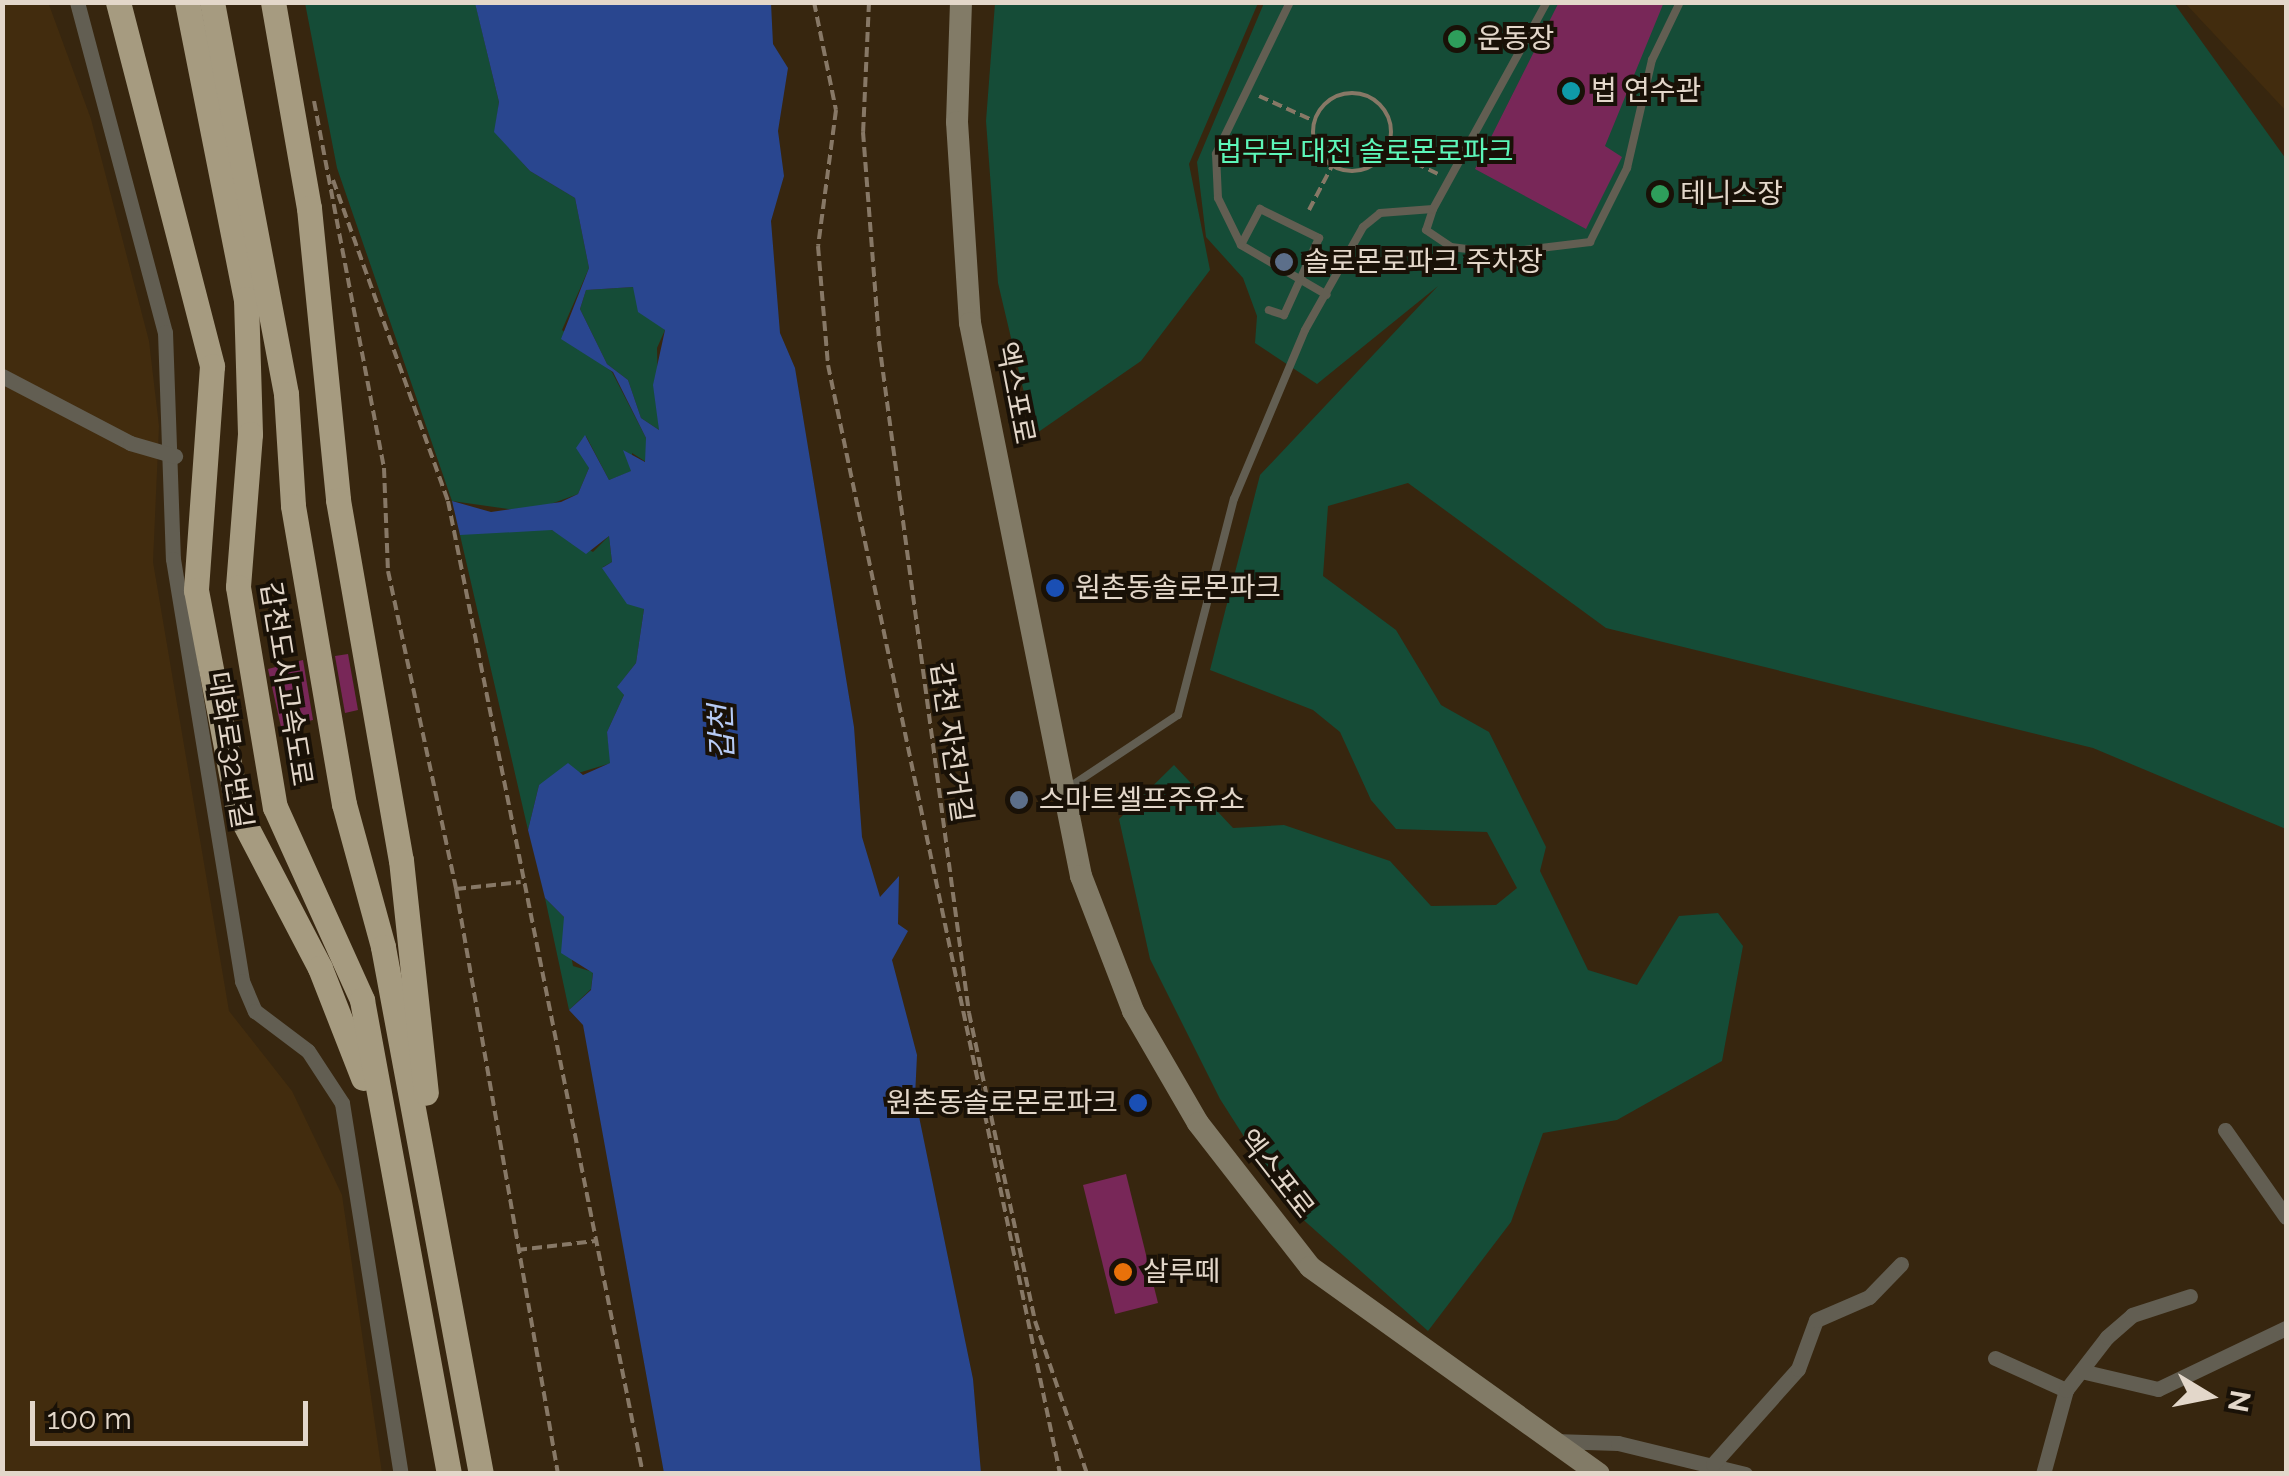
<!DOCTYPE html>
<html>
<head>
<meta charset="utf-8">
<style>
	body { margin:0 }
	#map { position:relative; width:2289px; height:1476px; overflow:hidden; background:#37260f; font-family:Raleway,"Noto Sans KR",sans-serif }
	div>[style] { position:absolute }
	.built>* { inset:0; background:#422c0e }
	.green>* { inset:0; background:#154c37 }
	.water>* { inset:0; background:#29468f }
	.building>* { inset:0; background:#782758 }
	.path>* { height:4px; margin-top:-2px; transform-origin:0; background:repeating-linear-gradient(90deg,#877866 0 10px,transparent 0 15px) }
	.path>.ring { margin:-2px; padding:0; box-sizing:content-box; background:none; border:4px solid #877866; border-radius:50% }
	.service>* { height:8px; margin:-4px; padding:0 4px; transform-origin:4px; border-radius:4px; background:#625e52 }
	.minor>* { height:15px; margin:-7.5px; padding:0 7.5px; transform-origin:7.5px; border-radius:7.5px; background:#625e52 }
	.secondary>* { height:22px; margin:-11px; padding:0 11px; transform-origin:11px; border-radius:11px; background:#827b67 }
	.trunk>* { height:25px; margin:-12.5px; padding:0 12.5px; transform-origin:12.5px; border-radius:12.5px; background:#a69b80 }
	.dots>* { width:28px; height:28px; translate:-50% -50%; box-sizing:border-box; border:5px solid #191107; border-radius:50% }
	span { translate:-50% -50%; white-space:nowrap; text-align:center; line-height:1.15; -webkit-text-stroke:8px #191107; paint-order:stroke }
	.poi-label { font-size:28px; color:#e3d7ca }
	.left { translate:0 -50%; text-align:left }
	.right { translate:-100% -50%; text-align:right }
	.park-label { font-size:28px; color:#5df6b9 }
	.street-label { font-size:28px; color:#e3d7ca }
	.water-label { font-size:30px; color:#b7cbf5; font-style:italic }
	.frame { position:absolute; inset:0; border:5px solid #e3d7ca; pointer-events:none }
	.north { position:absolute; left:2159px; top:1346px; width:100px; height:100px; -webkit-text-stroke:8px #191107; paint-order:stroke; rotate:100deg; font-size:28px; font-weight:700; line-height:40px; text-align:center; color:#e3d7ca }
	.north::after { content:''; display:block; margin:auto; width:35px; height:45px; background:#e3d7ca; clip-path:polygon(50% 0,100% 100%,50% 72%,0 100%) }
	.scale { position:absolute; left:30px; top:1401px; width:278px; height:45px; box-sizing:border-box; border:5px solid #e3d7ca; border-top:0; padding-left:12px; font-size:30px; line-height:35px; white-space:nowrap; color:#e3d7ca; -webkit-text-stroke:8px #191107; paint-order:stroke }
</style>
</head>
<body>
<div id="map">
	<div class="built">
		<i style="clip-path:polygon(48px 2px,91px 119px,149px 341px,159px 426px,153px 562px,229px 1011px,292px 1091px,342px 1195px,382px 1473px,3px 1474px,2px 3px)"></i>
		<i style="clip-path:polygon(2185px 3px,2286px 3px,2286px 111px)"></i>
	</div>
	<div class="green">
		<i style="clip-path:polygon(475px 2px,499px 102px,495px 132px,530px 171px,575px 198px,589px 268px,562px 330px,612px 372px,646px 438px,646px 462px,632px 453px,632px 471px,609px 480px,586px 436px,589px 468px,578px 494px,529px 512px,452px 501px,337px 168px,305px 3px)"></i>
		<i style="clip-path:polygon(995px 3px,1258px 3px,1189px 164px,1210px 270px,1141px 361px,1034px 435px,998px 283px,986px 121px)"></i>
		<i style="clip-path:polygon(1264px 3px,2174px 3px,2286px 159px,2286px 829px,2093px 748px,1606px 628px,1408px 483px,1328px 506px,1323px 576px,1396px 630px,1441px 705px,1489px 732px,1546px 847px,1540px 871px,1588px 970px,1637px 985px,1679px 916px,1718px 913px,1743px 946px,1722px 1061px,1617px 1120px,1543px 1133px,1511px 1222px,1428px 1331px,1289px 1207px,1220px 1099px,1150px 959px,1119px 819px,1174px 765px,1233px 828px,1284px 825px,1390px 861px,1431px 906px,1496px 905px,1517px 888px,1487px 832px,1396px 829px,1371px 800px,1340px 732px,1313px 710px,1210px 670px,1260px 475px,1438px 286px,1317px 384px,1255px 343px,1257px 316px,1243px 278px,1206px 237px,1197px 162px)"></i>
		<i style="clip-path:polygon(633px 287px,665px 330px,657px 348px,659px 430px,641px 418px,628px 380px,607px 364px,580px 309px,586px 290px)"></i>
		<i style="clip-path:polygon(471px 528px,552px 530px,593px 552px,609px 536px,612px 562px,603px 567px,644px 609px,636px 663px,618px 686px,624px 695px,607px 732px,611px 763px,539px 785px,528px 830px,460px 535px)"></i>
		<i style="clip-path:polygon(545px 898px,564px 917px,573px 966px,593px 972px,591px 989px,569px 1010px)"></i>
	</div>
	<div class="water">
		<i style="clip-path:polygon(evenodd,475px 3px,771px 3px,773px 44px,788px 68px,778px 131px,784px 176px,771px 221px,780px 333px,795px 368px,854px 727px,862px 837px,880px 897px,899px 876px,898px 924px,908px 931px,892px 960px,917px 1055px,915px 1097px,973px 1379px,981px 1473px,664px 1473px,583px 1025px,569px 1010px,591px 990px,593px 973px,561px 953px,564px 917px,545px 898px,528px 830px,539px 785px,568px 763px,583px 775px,610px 763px,607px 732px,624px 695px,617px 687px,636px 663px,644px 609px,627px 604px,602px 568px,612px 562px,609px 536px,586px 554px,552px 530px,460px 535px,452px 501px,491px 512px,561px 502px,578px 494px,589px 468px,576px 448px,585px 435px,609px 480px,631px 471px,623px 450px,645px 462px,646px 438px,613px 372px,561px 339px,589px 268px,575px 198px,530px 171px,494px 132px,499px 102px,475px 3px,633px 287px,638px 312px,665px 330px,653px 385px,659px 430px,641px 418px,628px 380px,607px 364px,580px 309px,586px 290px,633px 287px)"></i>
	</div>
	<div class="building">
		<i style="clip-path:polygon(1559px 2px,1664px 2px,1605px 146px,1622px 157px,1586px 229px,1475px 169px)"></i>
		<i style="clip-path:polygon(348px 654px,358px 710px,345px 713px,335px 656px)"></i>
		<i style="clip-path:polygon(303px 660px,313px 720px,281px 727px,268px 669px)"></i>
		<i style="clip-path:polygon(1126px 1174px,1158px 1303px,1115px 1314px,1083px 1185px)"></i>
	</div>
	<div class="path">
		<i style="left:814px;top:2px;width:110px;rotate:78.5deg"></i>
		<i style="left:836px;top:110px;width:137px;rotate:97.5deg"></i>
		<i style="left:818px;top:246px;width:119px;rotate:85.2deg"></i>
		<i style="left:828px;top:365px;width:1133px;rotate:78.18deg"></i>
		<i style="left:869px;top:2px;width:130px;rotate:92.6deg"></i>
		<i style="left:863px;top:132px;width:211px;rotate:85.6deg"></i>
		<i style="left:879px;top:342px;width:677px;rotate:82.36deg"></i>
		<i style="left:969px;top:1013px;width:315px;rotate:77.9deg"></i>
		<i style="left:1035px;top:1321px;width:162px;rotate:71.2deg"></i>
		<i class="ring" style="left:1313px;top:93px;width:74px;height:74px"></i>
		<i style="left:1259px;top:96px;width:60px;rotate:24.4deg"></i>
		<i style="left:314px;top:101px;width:374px;rotate:79.2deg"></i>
		<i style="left:384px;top:468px;width:103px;rotate:87.8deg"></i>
		<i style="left:388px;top:571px;width:325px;rotate:77.9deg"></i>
		<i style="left:456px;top:889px;width:594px;rotate:80.11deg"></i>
		<i style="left:1388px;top:150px;width:55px;rotate:25.6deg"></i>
		<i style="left:333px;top:180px;width:341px;rotate:70.3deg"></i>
		<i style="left:448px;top:501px;width:992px;rotate:78.67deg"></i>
		<i style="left:1309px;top:210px;width:50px;rotate:-62.4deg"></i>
		<i style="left:456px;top:889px;width:65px;rotate:-6.1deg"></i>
		<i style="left:517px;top:1250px;width:79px;rotate:-6.6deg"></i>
	</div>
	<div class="service">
		<i style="left:1290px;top:2px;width:169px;rotate:116deg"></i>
		<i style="left:1216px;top:154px;width:44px;rotate:87.4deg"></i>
		<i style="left:1218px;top:198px;width:52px;rotate:63.9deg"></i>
		<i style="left:1241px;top:245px;width:99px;rotate:30.2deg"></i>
		<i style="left:1433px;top:209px;width:22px;rotate:108deg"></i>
		<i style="left:1426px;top:230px;width:30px;rotate:34deg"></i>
		<i style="left:1451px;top:247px;width:49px;rotate:7deg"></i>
		<i style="left:1500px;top:253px;width:91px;rotate:-7deg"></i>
		<i style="left:1590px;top:242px;width:83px;rotate:-63.4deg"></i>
		<i style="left:1627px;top:168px;width:111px;rotate:-77deg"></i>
		<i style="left:1652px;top:60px;width:64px;rotate:-64.2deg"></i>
		<i style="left:1241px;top:245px;width:41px;rotate:-62.2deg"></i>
		<i style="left:1260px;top:209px;width:66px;rotate:26.2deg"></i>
		<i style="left:1319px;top:238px;width:85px;rotate:114.4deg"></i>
		<i style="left:1284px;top:315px;width:16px;rotate:-162deg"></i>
		<i style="left:1068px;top:788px;width:132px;rotate:-33.6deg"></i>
		<i style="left:1178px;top:715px;width:223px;rotate:-75.5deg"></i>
		<i style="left:1234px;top:499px;width:183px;rotate:-67.2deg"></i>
		<i style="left:1305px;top:330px;width:118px;rotate:-60.6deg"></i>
		<i style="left:1363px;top:227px;width:22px;rotate:-39deg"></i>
		<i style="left:1380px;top:213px;width:53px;rotate:-4.3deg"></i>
		<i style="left:1433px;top:209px;width:236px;rotate:-61.2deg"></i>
	</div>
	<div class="minor">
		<i style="left:77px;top:2px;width:342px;rotate:75.1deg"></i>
		<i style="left:165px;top:332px;width:227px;rotate:88deg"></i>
		<i style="left:173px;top:559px;width:428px;rotate:80.7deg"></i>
		<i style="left:242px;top:981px;width:33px;rotate:67deg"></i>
		<i style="left:255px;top:1011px;width:66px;rotate:37deg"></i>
		<i style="left:308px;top:1051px;width:62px;rotate:56.8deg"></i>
		<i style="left:342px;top:1103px;width:376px;rotate:81deg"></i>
		<i style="left:2px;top:376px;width:144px;rotate:27.6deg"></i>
		<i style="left:130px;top:443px;width:47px;rotate:16.1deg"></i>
		<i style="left:2225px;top:1130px;width:106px;rotate:55deg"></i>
		<i style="left:1995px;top:1358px;width:78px;rotate:24.3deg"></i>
		<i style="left:2081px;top:1371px;width:79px;rotate:13.2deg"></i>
		<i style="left:2158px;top:1389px;width:142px;rotate:-25.5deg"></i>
		<i style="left:1554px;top:1441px;width:64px;rotate:1.8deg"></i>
		<i style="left:1618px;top:1443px;width:131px;rotate:13.7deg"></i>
		<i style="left:1713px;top:1464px;width:127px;rotate:-48.2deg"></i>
		<i style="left:1798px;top:1369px;width:52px;rotate:-69.8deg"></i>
		<i style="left:1816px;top:1320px;width:58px;rotate:-23.5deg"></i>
		<i style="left:1869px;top:1297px;width:46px;rotate:-45.9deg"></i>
		<i style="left:2043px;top:1474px;width:87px;rotate:-74.7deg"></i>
		<i style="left:2066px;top:1390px;width:67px;rotate:-52.3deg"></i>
		<i style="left:2107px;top:1337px;width:33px;rotate:-41deg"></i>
		<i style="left:2132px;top:1315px;width:61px;rotate:-18.1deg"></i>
	</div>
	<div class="secondary">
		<i style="left:961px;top:2px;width:120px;rotate:91.9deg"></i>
		<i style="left:957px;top:122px;width:201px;rotate:86.3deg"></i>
		<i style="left:970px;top:323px;width:564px;rotate:78.65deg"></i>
		<i style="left:1081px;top:876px;width:145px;rotate:68.9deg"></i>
		<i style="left:1133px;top:1011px;width:129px;rotate:59.9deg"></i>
		<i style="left:1198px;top:1123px;width:182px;rotate:52.1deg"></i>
		<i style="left:1310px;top:1267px;width:355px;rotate:35.6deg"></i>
	</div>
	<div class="trunk">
		<i style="left:118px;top:2px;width:376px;rotate:75.5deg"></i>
		<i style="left:212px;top:366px;width:225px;rotate:94.1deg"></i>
		<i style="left:196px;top:590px;width:225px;rotate:79.2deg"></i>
		<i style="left:238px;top:811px;width:177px;rotate:62.4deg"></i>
		<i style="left:320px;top:968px;width:118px;rotate:68.6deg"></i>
		<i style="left:187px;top:2px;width:303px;rotate:78.8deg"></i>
		<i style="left:246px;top:299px;width:135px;rotate:88.3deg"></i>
		<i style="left:250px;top:434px;width:153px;rotate:94.5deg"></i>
		<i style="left:238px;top:587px;width:223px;rotate:80.5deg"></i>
		<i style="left:275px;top:807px;width:212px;rotate:65.7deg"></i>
		<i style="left:362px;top:1000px;width:482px;rotate:79.6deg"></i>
		<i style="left:212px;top:2px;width:399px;rotate:79.3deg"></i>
		<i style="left:286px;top:394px;width:112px;rotate:86.4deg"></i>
		<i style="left:293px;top:506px;width:302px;rotate:80.3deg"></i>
		<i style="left:344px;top:804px;width:148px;rotate:74.7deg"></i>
		<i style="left:383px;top:947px;width:536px;rotate:79.47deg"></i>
		<i style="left:273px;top:2px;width:209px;rotate:80.1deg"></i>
		<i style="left:309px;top:208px;width:293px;rotate:84.3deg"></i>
		<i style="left:338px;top:500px;width:365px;rotate:80.1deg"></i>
		<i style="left:401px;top:860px;width:234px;rotate:83.9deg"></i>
	</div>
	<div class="dots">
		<i style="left:1457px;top:39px;background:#2e9e5b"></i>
		<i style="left:1571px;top:91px;background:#0f9aa8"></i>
		<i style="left:1660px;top:194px;background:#2e9e5b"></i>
		<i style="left:1284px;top:262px;background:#5c6f8a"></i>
		<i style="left:1055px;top:588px;background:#1a4fb4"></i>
		<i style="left:1019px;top:800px;background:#5c6f8a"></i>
		<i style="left:1138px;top:1103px;background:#1a4fb4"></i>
		<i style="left:1123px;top:1272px;background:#e8710a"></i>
	</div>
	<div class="poi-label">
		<span class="left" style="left:1477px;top:39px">운동장</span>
		<span class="left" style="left:1591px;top:91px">법 연수관</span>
		<span class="left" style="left:1680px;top:194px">테니스장</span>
		<span class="left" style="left:1304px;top:262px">솔로몬로파크 주차장</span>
		<span class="left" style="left:1075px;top:588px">원촌동솔로몬파크</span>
		<span class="left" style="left:1039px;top:800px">스마트셀프주유소</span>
		<span class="right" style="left:1118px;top:1103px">원촌동솔로몬로파크</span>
		<span class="left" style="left:1143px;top:1272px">살루떼</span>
	</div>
	<div class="park-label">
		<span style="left:1365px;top:152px">법무부 대전 솔로몬로파크</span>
	</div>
	<div class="street-label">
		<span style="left:1015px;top:393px;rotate:79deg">엑스포로</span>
		<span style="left:286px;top:684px;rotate:81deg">갑천도시고속도로</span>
		<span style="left:951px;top:742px;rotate:82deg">갑천 자전거길</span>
		<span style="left:230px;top:750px;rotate:81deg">대화로32번길</span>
		<span style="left:1276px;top:1174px;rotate:52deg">엑스포로</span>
	</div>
	<div class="water-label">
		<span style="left:722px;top:732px;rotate:-92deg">갑천</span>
	</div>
	<div class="frame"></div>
	<div class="north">N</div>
	<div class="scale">100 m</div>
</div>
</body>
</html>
